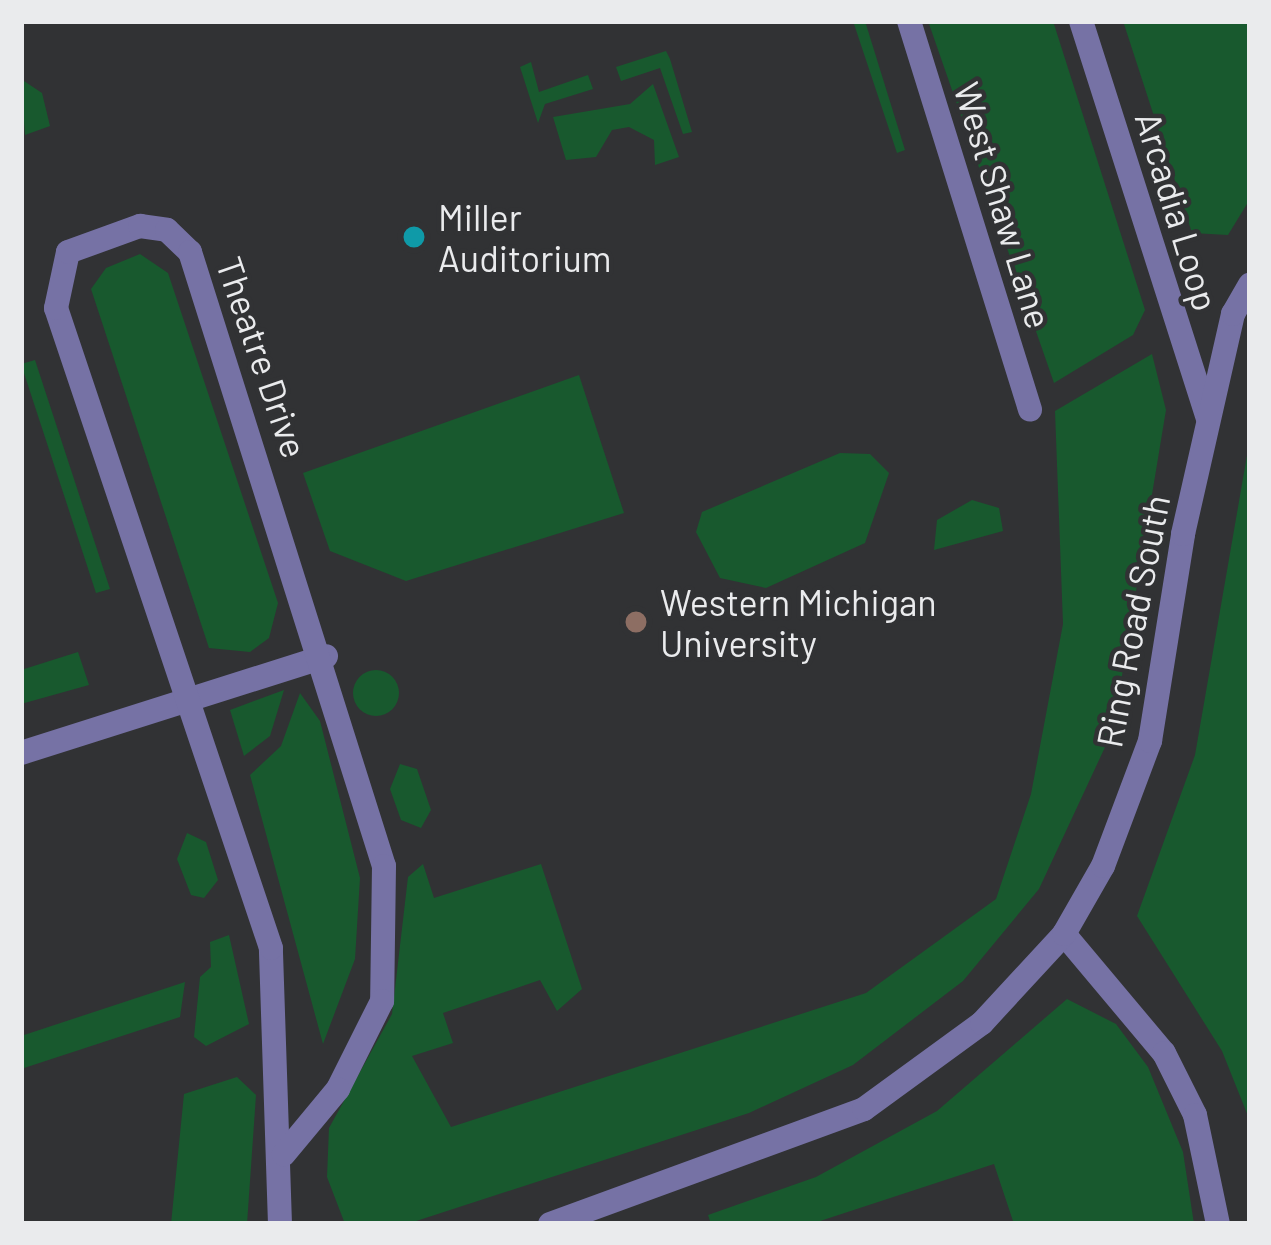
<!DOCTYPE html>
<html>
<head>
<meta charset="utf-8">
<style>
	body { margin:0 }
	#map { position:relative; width:1271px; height:1245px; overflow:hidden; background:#313234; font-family:Barlow,sans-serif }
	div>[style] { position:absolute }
	.green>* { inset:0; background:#18592e }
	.round { border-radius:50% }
	.minor>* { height:24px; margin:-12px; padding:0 12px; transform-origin:12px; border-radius:12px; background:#7672a5 }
	.dots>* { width:33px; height:33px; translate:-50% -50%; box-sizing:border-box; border:6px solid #313234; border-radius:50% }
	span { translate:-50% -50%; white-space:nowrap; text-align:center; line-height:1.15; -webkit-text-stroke:9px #313234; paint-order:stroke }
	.street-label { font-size:36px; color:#eaebed }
	.poi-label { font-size:36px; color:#eaebed }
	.left { translate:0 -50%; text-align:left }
	.frame { position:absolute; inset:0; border:24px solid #eaebed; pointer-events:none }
</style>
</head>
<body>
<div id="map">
	<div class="green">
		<i style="clip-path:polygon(853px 21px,865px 21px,905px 150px,897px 153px)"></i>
		<i style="clip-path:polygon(928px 21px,1053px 21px,1145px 310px,1133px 335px,1054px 383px)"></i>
		<i style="clip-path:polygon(1123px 21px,1250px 21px,1250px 199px,1228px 235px,1192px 233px)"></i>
		<i style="clip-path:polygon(666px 51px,670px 59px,692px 132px,683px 134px,660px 68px,621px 81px,616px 67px)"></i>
		<i style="clip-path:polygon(531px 62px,539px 92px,588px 75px,593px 89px,545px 104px,538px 123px,520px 67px)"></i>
		<i style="clip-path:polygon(21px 79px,42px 93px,50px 126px,25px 135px)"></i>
		<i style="clip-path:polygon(653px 84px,679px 157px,655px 165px,654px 140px,629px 127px,612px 130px,596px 157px,566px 160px,553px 117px,630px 104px)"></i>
		<i style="clip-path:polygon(140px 254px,168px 273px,278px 603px,269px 638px,250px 652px,209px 648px,91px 289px,106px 268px)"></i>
		<i style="clip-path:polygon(1152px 354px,1166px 410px,1113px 730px,1039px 889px,963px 981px,853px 1065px,749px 1113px,407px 1224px,345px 1224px,327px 1177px,329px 1128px,392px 1014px,408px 877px,423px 864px,434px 898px,541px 864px,582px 989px,557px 1011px,540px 980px,443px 1013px,453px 1043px,412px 1056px,451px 1127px,866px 993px,996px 899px,1031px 794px,1063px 624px,1055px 411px)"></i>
		<i style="clip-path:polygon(35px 360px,110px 589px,96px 593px,21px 364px)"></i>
		<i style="clip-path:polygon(579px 375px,624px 513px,406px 581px,330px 551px,303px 473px)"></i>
		<i style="clip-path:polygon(1250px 438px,1250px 1121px,1222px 1051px,1137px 916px,1195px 755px)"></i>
		<i style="clip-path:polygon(840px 453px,870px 454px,889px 473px,865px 543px,766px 588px,720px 578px,696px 532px,702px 512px)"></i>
		<i style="clip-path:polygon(972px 500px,999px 508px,1003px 531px,934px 550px,937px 520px)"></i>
		<i style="clip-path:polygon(78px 652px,89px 685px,21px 704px,21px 670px)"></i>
		<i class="round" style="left:353px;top:670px;width:46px;height:46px"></i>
		<i style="clip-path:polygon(284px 690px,270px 736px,244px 756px,230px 710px)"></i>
		<i style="clip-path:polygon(300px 693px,320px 721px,360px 878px,355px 959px,323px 1044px,250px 775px,281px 746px)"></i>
		<i style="clip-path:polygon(400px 764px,417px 769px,431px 810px,421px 828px,401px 820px,390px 789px)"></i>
		<i style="clip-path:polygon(187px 833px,206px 842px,218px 880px,204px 898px,191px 895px,177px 859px)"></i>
		<i style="clip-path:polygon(229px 935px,249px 1024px,206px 1046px,194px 1037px,200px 977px,211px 967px,210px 942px)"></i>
		<i style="clip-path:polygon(185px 982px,180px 1017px,21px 1069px,21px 1036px)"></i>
		<i style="clip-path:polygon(1067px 999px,1116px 1024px,1148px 1067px,1183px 1152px,1194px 1224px,1014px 1224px,994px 1164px,811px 1224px,711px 1224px,708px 1215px,816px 1177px,937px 1111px)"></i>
		<i style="clip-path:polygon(237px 1077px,256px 1095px,247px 1224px,171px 1224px,184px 1094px)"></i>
	</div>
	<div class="minor">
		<i style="left:909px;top:21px;width:407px;rotate:72.7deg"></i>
		<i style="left:1081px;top:21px;width:418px;rotate:72.3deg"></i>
		<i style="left:21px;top:753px;width:320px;rotate:-17.6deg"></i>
		<i style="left:1064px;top:934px;width:155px;rotate:50deg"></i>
		<i style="left:1164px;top:1053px;width:69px;rotate:63.4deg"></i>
		<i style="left:1195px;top:1115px;width:111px;rotate:78.1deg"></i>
		<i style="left:280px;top:1224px;width:276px;rotate:-91.9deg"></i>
		<i style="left:271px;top:948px;width:675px;rotate:-108.57deg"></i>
		<i style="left:56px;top:308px;width:57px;rotate:-77.9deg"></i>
		<i style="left:68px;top:252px;width:77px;rotate:-19.9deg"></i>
		<i style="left:140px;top:226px;width:27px;rotate:8deg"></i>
		<i style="left:167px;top:230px;width:32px;rotate:44deg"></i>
		<i style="left:190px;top:252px;width:644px;rotate:72.47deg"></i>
		<i style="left:384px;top:866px;width:135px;rotate:90.8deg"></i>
		<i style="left:382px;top:1001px;width:98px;rotate:116.6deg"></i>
		<i style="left:338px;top:1089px;width:85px;rotate:129.7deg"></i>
		<i style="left:550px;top:1224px;width:334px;rotate:-20.1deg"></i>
		<i style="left:864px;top:1109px;width:146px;rotate:-36.1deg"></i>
		<i style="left:982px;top:1023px;width:121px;rotate:-47.3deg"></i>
		<i style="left:1064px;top:934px;width:78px;rotate:-60.2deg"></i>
		<i style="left:1103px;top:866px;width:134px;rotate:-69.4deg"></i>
		<i style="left:1150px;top:741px;width:210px;rotate:-80.9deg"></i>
		<i style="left:1183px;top:534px;width:226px;rotate:-77.2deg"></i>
		<i style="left:1233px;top:314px;width:34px;rotate:-60deg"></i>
	</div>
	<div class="dots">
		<i style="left:414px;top:237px;background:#0f9aa8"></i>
		<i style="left:636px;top:622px;background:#8d6e63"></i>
	</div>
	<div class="street-label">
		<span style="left:1004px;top:205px;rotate:73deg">West Shaw Lane</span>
		<span style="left:1178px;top:211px;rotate:73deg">Arcadia Loop</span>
		<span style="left:263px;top:357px;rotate:71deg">Theatre Drive</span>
		<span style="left:1132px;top:621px;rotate:-79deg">Ring Road South</span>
	</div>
	<div class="poi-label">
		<span class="left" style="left:438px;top:237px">Miller<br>Auditorium</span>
		<span class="left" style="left:660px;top:622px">Western Michigan<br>University</span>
	</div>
	<div class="frame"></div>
</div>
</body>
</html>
